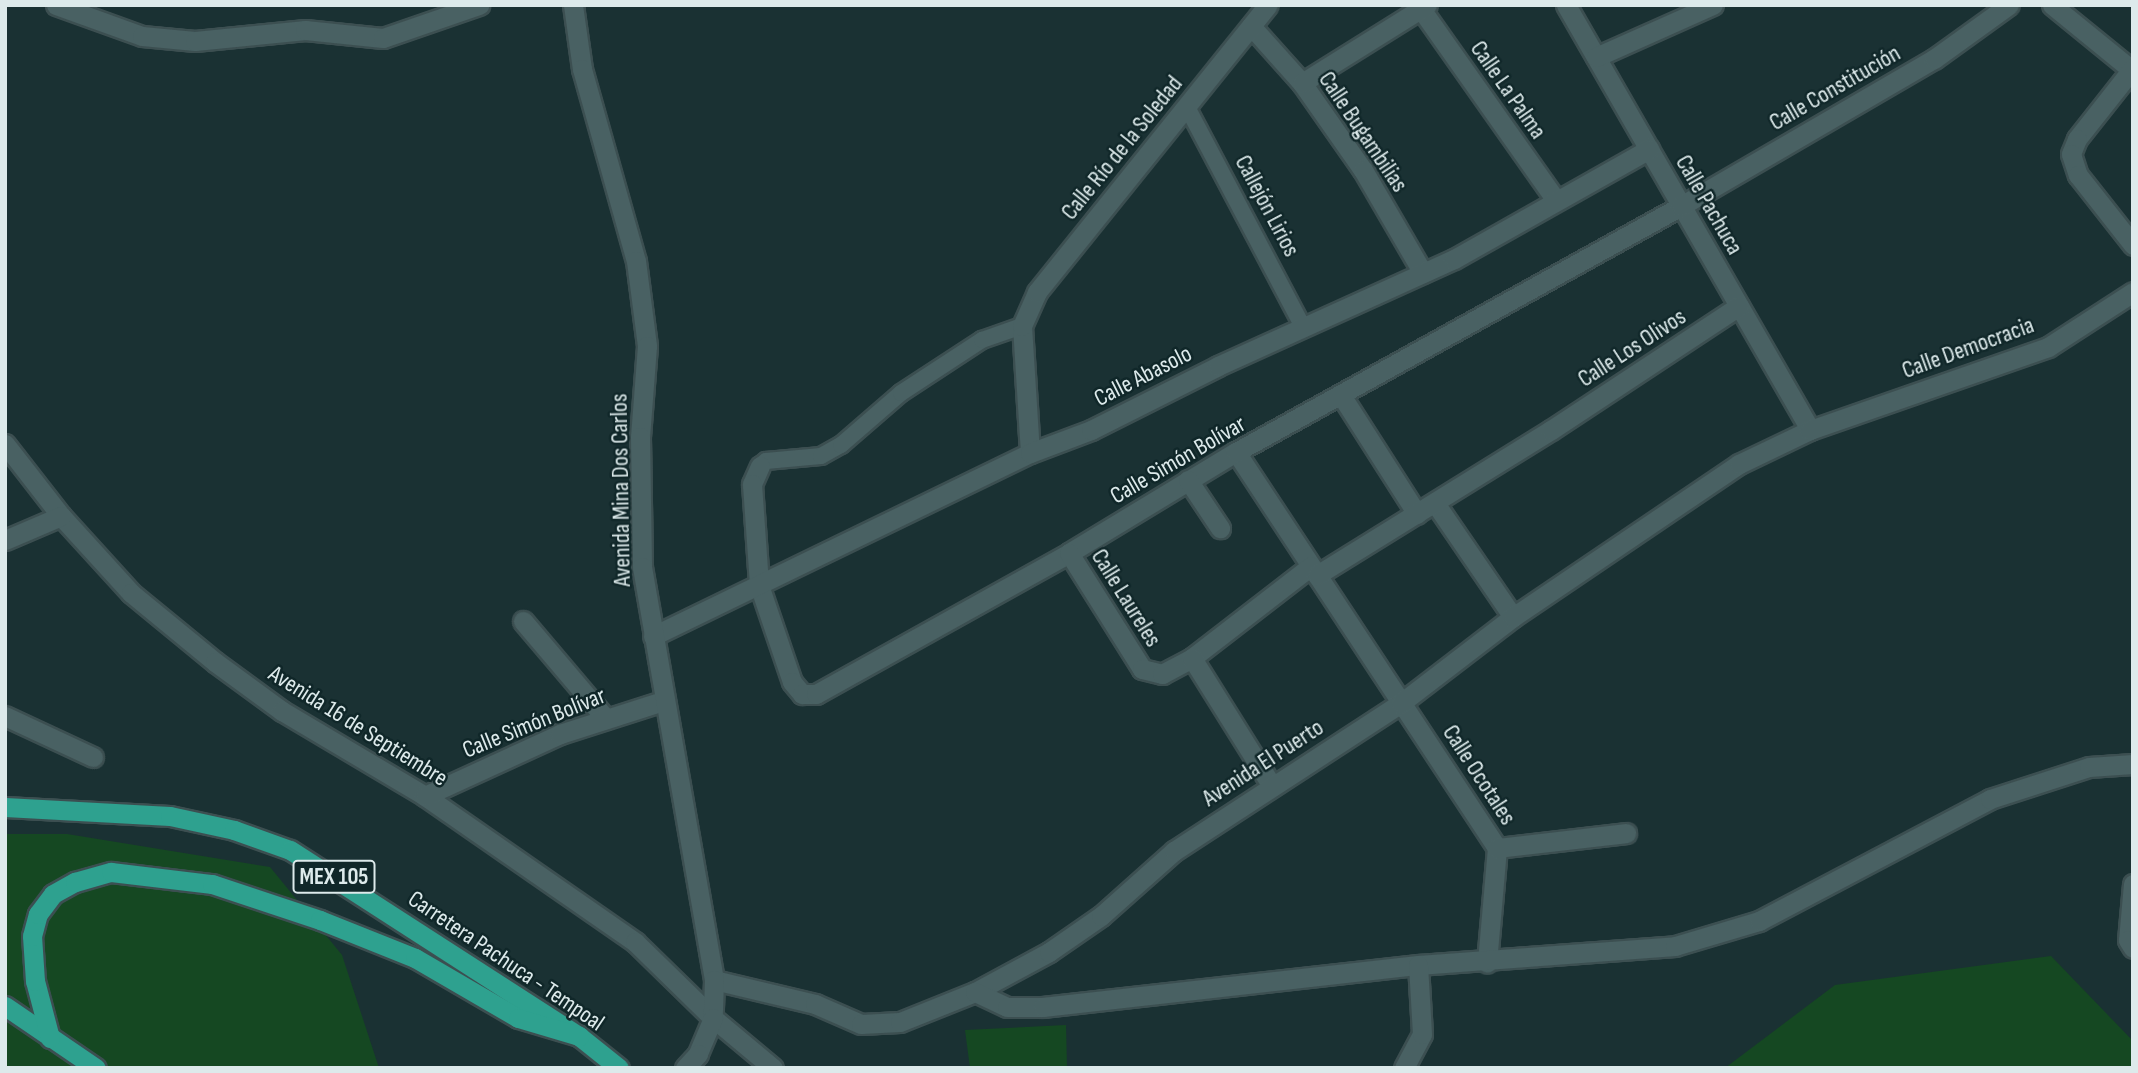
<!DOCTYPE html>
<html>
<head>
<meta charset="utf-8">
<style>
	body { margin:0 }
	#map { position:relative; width:2138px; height:1073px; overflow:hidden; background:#1a3133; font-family:"Sofia Sans Condensed",sans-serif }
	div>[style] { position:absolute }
	.green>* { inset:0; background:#154822 }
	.roads { filter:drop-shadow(2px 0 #3c4f51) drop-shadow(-2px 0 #3c4f51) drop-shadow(0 2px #3c4f51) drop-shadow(0 -2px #3c4f51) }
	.pedestrian>* { height:16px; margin:-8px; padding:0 8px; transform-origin:8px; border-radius:8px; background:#496163 }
	.minor>* { height:19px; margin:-9.5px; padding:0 9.5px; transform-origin:9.5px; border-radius:9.5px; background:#496163 }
	.tertiary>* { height:19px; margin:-9.5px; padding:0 9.5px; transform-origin:9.5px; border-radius:9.5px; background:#496163 }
	.primary>* { height:19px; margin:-9.5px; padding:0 9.5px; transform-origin:9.5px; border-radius:9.5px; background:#2ea18f }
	span { translate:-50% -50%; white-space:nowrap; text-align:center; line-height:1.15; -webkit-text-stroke:5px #102729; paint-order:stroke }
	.shield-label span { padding:2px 5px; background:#102729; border:2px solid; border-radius:5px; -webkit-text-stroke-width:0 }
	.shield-label { font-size:23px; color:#ddeaeb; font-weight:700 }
	.street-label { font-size:24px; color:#ddeaeb }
	.frame { position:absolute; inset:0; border:7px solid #ddeaeb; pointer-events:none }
</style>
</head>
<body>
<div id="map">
	<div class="green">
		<i style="clip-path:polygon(5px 834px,67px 834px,270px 867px,342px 955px,379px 1068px,5px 1068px)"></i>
		<i style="clip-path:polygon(2051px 956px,2133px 1041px,2133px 1068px,1725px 1068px,1835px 985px)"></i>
		<i style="clip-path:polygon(1066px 1025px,1067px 1068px,970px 1068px,965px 1030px)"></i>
	</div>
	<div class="roads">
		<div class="pedestrian">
			<i style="left:1187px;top:107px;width:249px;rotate:62.2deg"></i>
			<i style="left:760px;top:466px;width:8px;rotate:-40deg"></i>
			<i style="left:766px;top:461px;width:55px;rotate:-5.2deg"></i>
			<i style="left:821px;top:456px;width:23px;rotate:-29deg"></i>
			<i style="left:841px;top:445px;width:79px;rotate:-40.9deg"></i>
			<i style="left:901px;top:393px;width:97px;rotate:-33.2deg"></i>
			<i style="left:982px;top:340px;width:42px;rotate:-19.3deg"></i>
		</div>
		<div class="minor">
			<i style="left:56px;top:5px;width:91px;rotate:19.8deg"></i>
			<i style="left:142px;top:36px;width:53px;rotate:5.4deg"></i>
			<i style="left:195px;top:41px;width:111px;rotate:-5.7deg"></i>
			<i style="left:305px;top:30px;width:78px;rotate:5.9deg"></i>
			<i style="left:383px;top:38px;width:102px;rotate:-19deg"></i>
			<i style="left:1566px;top:5px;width:490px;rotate:60.1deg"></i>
			<i style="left:2052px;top:5px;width:104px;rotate:39.2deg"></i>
			<i style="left:1421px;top:9px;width:232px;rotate:54.8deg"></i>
			<i style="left:1251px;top:26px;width:76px;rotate:48.2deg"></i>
			<i style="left:1302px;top:83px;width:106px;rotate:55deg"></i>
			<i style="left:1363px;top:170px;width:119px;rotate:59.8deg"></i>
			<i style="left:1596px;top:57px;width:128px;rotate:-24deg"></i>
			<i style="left:2133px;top:68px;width:90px;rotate:128.3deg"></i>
			<i style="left:2077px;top:139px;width:16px;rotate:112deg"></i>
			<i style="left:2071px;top:154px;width:22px;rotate:72deg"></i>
			<i style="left:2078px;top:175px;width:89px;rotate:51.8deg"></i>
			<i style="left:1302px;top:83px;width:147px;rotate:-32deg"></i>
			<i style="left:1341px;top:395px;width:141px;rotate:57.4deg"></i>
			<i style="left:5px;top:444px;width:91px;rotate:52.1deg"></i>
			<i style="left:61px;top:516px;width:104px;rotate:47.7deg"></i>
			<i style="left:131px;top:593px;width:109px;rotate:39.4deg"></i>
			<i style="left:215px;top:662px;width:83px;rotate:36.2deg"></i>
			<i style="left:282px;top:711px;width:166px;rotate:30.7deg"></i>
			<i style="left:425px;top:796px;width:256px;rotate:34.8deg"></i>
			<i style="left:635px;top:942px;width:109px;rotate:44.3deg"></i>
			<i style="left:713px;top:1018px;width:78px;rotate:39.8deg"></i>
			<i style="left:1236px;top:452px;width:474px;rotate:56.6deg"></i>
			<i style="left:1497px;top:848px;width:115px;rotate:95deg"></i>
			<i style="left:1030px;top:453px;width:127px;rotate:-93.6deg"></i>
			<i style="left:1022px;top:326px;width:37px;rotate:-66deg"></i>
			<i style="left:1037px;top:292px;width:368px;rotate:-51.2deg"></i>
			<i style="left:760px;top:466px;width:20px;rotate:114deg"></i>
			<i style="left:752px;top:484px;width:101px;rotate:86deg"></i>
			<i style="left:759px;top:585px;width:102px;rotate:71.2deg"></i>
			<i style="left:792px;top:682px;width:16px;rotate:50deg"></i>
			<i style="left:802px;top:694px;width:14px"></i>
			<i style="left:816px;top:694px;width:290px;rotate:-29.1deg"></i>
			<i style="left:1069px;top:553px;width:195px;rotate:-31.2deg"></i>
			<i style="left:1236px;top:452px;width:508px;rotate:-28.93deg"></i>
			<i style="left:1681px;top:206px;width:293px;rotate:-30.2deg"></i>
			<i style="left:1934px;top:59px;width:92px;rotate:-35.8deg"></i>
			<i style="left:1188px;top:480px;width:58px;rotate:56.3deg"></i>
			<i style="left:1435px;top:503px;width:138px;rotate:55.6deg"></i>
			<i style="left:5px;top:540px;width:61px;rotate:-23.2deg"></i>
			<i style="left:1069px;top:553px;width:137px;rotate:57.8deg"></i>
			<i style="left:1142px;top:669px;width:21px;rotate:14deg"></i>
			<i style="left:1162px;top:674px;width:34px;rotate:-28deg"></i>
			<i style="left:1192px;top:658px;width:150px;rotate:-37.7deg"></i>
			<i style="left:1317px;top:575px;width:275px;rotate:-31.8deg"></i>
			<i style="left:1551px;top:430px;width:225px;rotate:-33.4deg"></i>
			<i style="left:523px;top:621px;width:128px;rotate:49.7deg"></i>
			<i style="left:653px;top:636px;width:419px;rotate:-25.9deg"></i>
			<i style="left:1030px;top:453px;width:65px;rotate:-20.7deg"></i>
			<i style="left:1091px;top:430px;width:142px;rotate:-26.7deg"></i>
			<i style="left:1218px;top:366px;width:259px;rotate:-24.4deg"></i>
			<i style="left:1454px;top:259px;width:224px;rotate:-29.4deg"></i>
			<i style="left:1192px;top:658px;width:151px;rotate:58deg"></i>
			<i style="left:5px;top:716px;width:97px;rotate:25deg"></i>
			<i style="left:425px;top:796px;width:149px;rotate:-24.7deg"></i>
			<i style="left:560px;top:734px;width:108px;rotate:-17.8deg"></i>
			<i style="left:1497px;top:848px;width:130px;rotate:-6.6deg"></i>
			<i style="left:2133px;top:884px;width:56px;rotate:95.1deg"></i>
			<i style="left:2128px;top:940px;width:9px;rotate:58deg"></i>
			<i style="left:714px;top:980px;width:104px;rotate:13.4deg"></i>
			<i style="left:815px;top:1004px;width:50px;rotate:23.5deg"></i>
			<i style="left:861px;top:1024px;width:39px;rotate:-3deg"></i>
			<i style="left:900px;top:1022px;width:81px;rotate:-21.8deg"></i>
			<i style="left:975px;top:992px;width:84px;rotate:-28.4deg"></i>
			<i style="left:1049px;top:952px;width:63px;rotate:-34.7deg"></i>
			<i style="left:1101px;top:916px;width:98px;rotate:-41.7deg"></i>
			<i style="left:1174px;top:851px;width:271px;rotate:-33.1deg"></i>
			<i style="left:1401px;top:703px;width:141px;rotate:-37.5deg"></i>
			<i style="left:1513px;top:617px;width:273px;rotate:-34.1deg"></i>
			<i style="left:1739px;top:464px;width:79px;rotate:-25.6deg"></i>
			<i style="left:1810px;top:430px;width:252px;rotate:-19.2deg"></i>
			<i style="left:2048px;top:347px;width:101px;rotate:-32.9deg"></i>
			<i style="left:975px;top:992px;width:35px;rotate:25deg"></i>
			<i style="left:1007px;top:1007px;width:36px"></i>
			<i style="left:1043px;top:1007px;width:377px;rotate:-6.4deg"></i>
			<i style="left:1418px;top:965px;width:258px;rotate:-4.2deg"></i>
			<i style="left:1675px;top:946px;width:88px;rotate:-16.6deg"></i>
			<i style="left:1759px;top:921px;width:261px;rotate:-27.8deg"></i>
			<i style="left:1990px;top:799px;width:104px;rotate:-17.9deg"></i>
			<i style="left:2089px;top:767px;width:44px;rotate:-3.9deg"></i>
			<i style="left:1404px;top:1068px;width:38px;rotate:-62deg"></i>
			<i style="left:1422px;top:1034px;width:69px;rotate:-93.3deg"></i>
		</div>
		<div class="tertiary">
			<i style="left:573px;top:5px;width:65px;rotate:82deg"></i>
			<i style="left:582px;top:69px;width:199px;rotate:74.3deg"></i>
			<i style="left:636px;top:261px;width:86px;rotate:82.6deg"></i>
			<i style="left:647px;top:346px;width:91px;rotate:94.4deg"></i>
			<i style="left:640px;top:437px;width:130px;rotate:89.1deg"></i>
			<i style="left:642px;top:567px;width:419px;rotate:80.1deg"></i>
			<i style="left:714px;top:980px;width:38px;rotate:92deg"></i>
			<i style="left:713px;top:1018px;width:39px;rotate:113deg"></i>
			<i style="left:698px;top:1054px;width:19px;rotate:133deg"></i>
		</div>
		<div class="primary">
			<i style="left:5px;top:807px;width:165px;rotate:3.1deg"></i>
			<i style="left:170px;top:816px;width:66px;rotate:12.3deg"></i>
			<i style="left:234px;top:830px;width:59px;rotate:19.7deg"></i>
			<i style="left:290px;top:850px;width:344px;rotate:32.8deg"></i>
			<i style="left:579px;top:1036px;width:51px;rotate:38.7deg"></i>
			<i style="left:5px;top:1006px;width:110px;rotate:34.3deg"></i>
			<i style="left:50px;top:1038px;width:59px;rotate:-104.7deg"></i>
			<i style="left:35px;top:981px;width:45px;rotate:-93.8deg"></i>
			<i style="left:32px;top:936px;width:23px;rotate:-75deg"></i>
			<i style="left:38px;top:914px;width:25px;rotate:-53deg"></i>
			<i style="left:53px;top:894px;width:25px;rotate:-29deg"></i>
			<i style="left:75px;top:882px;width:37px;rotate:-16deg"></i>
			<i style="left:111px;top:872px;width:102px;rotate:6.8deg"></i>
			<i style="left:212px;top:884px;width:114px;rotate:18.4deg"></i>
			<i style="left:320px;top:920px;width:102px;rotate:21.8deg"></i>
			<i style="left:415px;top:958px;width:119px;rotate:30.2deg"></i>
			<i style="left:518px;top:1018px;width:64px;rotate:16.4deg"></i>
		</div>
	</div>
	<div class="shield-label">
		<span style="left:334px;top:877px">MEX 105</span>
	</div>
	<div class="street-label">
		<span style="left:1835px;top:88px;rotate:-30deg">Calle Constitución</span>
		<span style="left:1508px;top:90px;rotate:55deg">Calle La Palma</span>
		<span style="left:1363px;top:132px;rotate:56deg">Calle Bugambilias</span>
		<span style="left:1122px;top:148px;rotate:-51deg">Calle Río de la Soledad</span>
		<span style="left:1709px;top:205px;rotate:60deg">Calle Pachuca</span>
		<span style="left:1267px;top:206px;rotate:62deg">Callejón Lirios</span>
		<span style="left:1632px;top:348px;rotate:-33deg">Calle Los Olivos</span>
		<span style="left:1968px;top:348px;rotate:-20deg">Calle Democracia</span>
		<span style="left:1143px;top:376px;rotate:-27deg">Calle Abasolo</span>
		<span style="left:1178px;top:460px;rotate:-30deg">Calle Simón Bolívar</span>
		<span style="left:621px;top:490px;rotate:-91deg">Avenida Mina Dos Carlos</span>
		<span style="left:1126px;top:598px;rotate:58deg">Calle Laureles</span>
		<span style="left:534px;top:723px;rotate:-22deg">Calle Simón Bolívar</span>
		<span style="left:358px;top:726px;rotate:32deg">Avenida 16 de Septiembre</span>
		<span style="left:1263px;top:763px;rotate:-33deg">Avenida El Puerto</span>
		<span style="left:1479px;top:775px;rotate:57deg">Calle Ocotales</span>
		<span style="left:506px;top:961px;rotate:34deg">Carretera Pachuca - Tempoal</span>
	</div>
	<div class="frame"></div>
</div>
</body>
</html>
